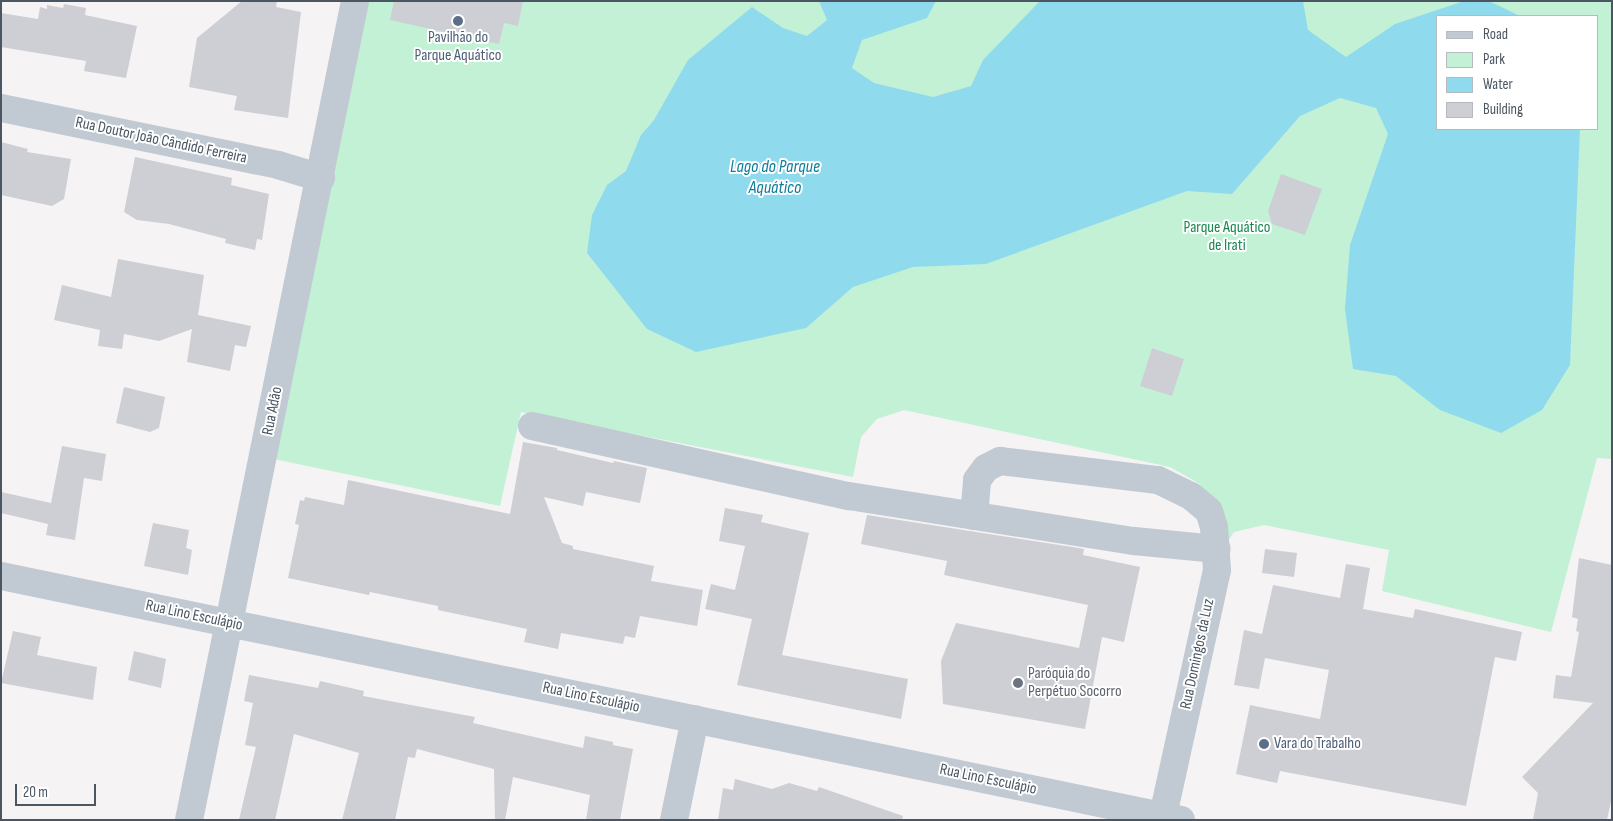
<!DOCTYPE html>
<html>
<head>
<meta charset="utf-8">
<style>
	body { margin:0 }
	#map { position:relative; width:1613px; height:821px; overflow:hidden; background:#f5f3f3; font-family:"Sofia Sans Condensed",sans-serif }
	div>[style] { position:absolute }
	.green>* { inset:0; background:#c3f1d5 }
	.water>* { inset:0; background:#90daee }
	.building>* { inset:0; background:#cdcfd5 }
	.street>* { height:28px; margin:-14px; padding:0 14px; transform-origin:14px; border-radius:14px; background:#c1cad2 }
	.dots>* { width:14px; height:14px; translate:-50% -50%; box-sizing:border-box; border:2px solid #fff; border-radius:50% }
	span { translate:-50% -50%; white-space:nowrap; text-align:center; line-height:1.15; -webkit-text-stroke:4px #fff; paint-order:stroke }
	.service-label { font-size:16px; color:#4e5e75 }
	.left { translate:0 -50%; text-align:left }
	.street-label { font-size:16px; color:#4a5661 }
	.park-label { font-size:16px; color:#17864f }
	.worship-label { font-size:16px; color:#5b616d }
	.water-label { font-size:18px; color:#0c7c9b; font-style:italic }
	.frame { position:absolute; inset:0; border:2px solid #4a5661; pointer-events:none }
	.legend { position:absolute; left:1436px; top:15px; width:162px; height:115px; box-sizing:border-box; background:#fff; border:1px solid #b7bbc0; margin:0; padding:6px 9px; list-style:none; font-size:15px; color:#4a5661 }
	.legend li { display:flex; align-items:center; gap:10px; height:25px }
	.legend b { width:25px; border:1px solid #b7bbc0 }
	.scale { position:absolute; left:15px; top:784px; width:81px; height:22px; box-sizing:border-box; border:2px solid #4a5661; border-top:0; padding-left:6px; font-size:15px; line-height:18px; white-space:nowrap; color:#4a5661; -webkit-text-stroke:4px #fff; paint-order:stroke }
</style>
</head>
<body>
<div id="map">
	<div class="green">
		<i style="clip-path:polygon(evenodd,358px 1px,1612px 1px,1612px 459px,1597px 458px,1551px 632px,1382px 591px,1389px 550px,1264px 525px,1234px 532px,1215px 562px,1215px 528px,1200px 484px,1170px 467px,904px 410px,877px 419px,861px 437px,853px 477px,521px 412px,500px 506px,264px 457px,358px 1px,1437px 16px,1597px 16px,1597px 129px,1437px 129px,1437px 16px)"></i>
	</div>
	<div class="water">
		<i style="clip-path:polygon(819px 1px,936px 1px,927px 18px,862px 40px,852px 68px,874px 83px,933px 97px,971px 86px,983px 60px,1040px 1px,1303px 1px,1308px 30px,1346px 57px,1395px 24px,1464px 1px,1489px 1px,1520px 16px,1437px 16px,1437px 129px,1580px 129px,1570px 365px,1542px 410px,1501px 433px,1440px 410px,1396px 376px,1353px 369px,1345px 309px,1350px 245px,1388px 134px,1376px 108px,1340px 98px,1300px 116px,1232px 194px,1187px 191px,986px 264px,913px 267px,853px 287px,806px 328px,696px 352px,647px 329px,587px 253px,592px 215px,607px 185px,626px 171px,641px 135px,654px 120px,688px 60px,752px 7px,783px 28px,807px 36px,827px 20px)"></i>
	</div>
	<div class="building">
		<i style="clip-path:polygon(242px 1px,277px 1px,276px 7px,301px 12px,288px 118px,234px 110px,237px 96px,189px 87px,197px 38px)"></i>
		<i style="clip-path:polygon(394px 1px,523px 1px,518px 26px,504px 23px,499px 44px,390px 20px)"></i>
		<i style="clip-path:polygon(64px 4px,86px 8px,85px 15px,137px 26px,126px 78px,84px 71px,86px 61px,1px 47px,1px 13px,38px 19px,40px 7px,47px 9px,47px 5px,63px 8px)"></i>
		<i style="clip-path:polygon(1px 142px,28px 149px,27px 152px,71px 159px,64px 199px,52px 206px,1px 195px)"></i>
		<i style="clip-path:polygon(135px 157px,232px 178px,231px 185px,269px 194px,262px 240px,257px 239px,255px 250px,225px 243px,226px 239px,169px 224px,137px 220px,124px 212px)"></i>
		<i style="clip-path:polygon(1281px 174px,1322px 189px,1305px 235px,1272px 224px,1268px 211px)"></i>
		<i style="clip-path:polygon(118px 259px,204px 275px,198px 315px,251px 326px,246px 347px,235px 345px,230px 371px,187px 362px,192px 329px,159px 341px,124px 334px,122px 349px,98px 346px,100px 330px,54px 320px,62px 285px,111px 297px)"></i>
		<i style="clip-path:polygon(1152px 348px,1184px 359px,1172px 396px,1140px 386px)"></i>
		<i style="clip-path:polygon(124px 387px,165px 397px,159px 428px,150px 432px,116px 423px)"></i>
		<i style="clip-path:polygon(523px 442px,557px 448px,557px 450px,613px 463px,614px 461px,647px 468px,640px 503px,586px 492px,583px 506px,544px 497px,562px 543px,573px 546px,573px 549px,654px 566px,651px 581px,703px 590px,697px 626px,640px 616px,635px 638px,625px 636px,623px 644px,561px 633px,558px 649px,524px 642px,527px 629px,438px 610px,438px 606px,370px 592px,369px 595px,288px 578px,299px 525px,295px 524px,300px 500px,304px 501px,305px 497px,344px 505px,348px 480px,510px 514px)"></i>
		<i style="clip-path:polygon(62px 446px,106px 454px,102px 481px,84px 478px,75px 540px,46px 535px,48px 524px,1px 513px,1px 492px,51px 503px)"></i>
		<i style="clip-path:polygon(725px 508px,763px 515px,761px 522px,809px 533px,782px 655px,908px 679px,901px 719px,737px 685px,752px 619px,705px 609px,711px 584px,735px 590px,745px 546px,719px 541px)"></i>
		<i style="clip-path:polygon(867px 515px,1079px 548px,1084px 549px,1083px 555px,1140px 567px,1124px 642px,1102px 637px,1085px 729px,943px 704px,941px 661px,956px 623px,1079px 648px,1088px 605px,944px 575px,947px 561px,861px 544px)"></i>
		<i style="clip-path:polygon(153px 523px,189px 530px,186px 548px,192px 550px,188px 575px,144px 566px)"></i>
		<i style="clip-path:polygon(1265px 549px,1297px 553px,1294px 577px,1262px 573px)"></i>
		<i style="clip-path:polygon(1579px 558px,1612px 565px,1612px 797px,1607px 820px,1533px 820px,1538px 793px,1522px 777px,1593px 703px,1553px 698px,1556px 675px,1571px 677px,1579px 632px,1576px 631px,1578px 619px,1572px 617px)"></i>
		<i style="clip-path:polygon(1346px 564px,1370px 568px,1363px 609px,1413px 618px,1415px 609px,1522px 632px,1516px 661px,1495px 657px,1466px 806px,1280px 771px,1277px 783px,1236px 774px,1250px 705px,1320px 719px,1329px 670px,1265px 658px,1259px 689px,1234px 685px,1244px 630px,1262px 634px,1273px 585px,1340px 598px)"></i>
		<i style="clip-path:polygon(13px 631px,41px 637px,37px 655px,97px 667px,93px 700px,1px 683px)"></i>
		<i style="clip-path:polygon(134px 651px,166px 659px,161px 688px,128px 680px)"></i>
		<i style="clip-path:polygon(249px 675px,318px 688px,320px 681px,364px 691px,363px 696px,475px 717px,473px 723px,583px 748px,585px 736px,613px 742px,613px 745px,633px 749px,620px 820px,586px 820px,590px 795px,513px 777px,505px 820px,495px 820px,494px 769px,417px 749px,415px 758px,408px 757px,395px 820px,342px 820px,359px 753px,294px 734px,275px 820px,239px 820px,256px 747px,245px 745px,253px 703px,244px 701px)"></i>
		<i style="clip-path:polygon(735px 779px,772px 789px,789px 783px,817px 791px,819px 787px,903px 816px,902px 820px,718px 820px,723px 788px,733px 790px)"></i>
	</div>
	<div class="street">
		<i style="left:1px;top:108px;width:283px;rotate:11.6deg"></i>
		<i style="left:278px;top:165px;width:45px;rotate:16.8deg"></i>
		<i style="left:532px;top:426px;width:325px;rotate:12.5deg"></i>
		<i style="left:849px;top:496px;width:289px;rotate:9deg"></i>
		<i style="left:1134px;top:541px;width:83px;rotate:5.5deg"></i>
		<i style="left:974px;top:516px;width:36px;rotate:-85deg"></i>
		<i style="left:977px;top:480px;width:15px;rotate:-53deg"></i>
		<i style="left:986px;top:468px;width:16px;rotate:-27deg"></i>
		<i style="left:1000px;top:461px;width:159px;rotate:6.9deg"></i>
		<i style="left:1158px;top:480px;width:37px;rotate:26deg"></i>
		<i style="left:1191px;top:496px;width:23px;rotate:40deg"></i>
		<i style="left:1209px;top:511px;width:17px;rotate:73deg"></i>
		<i style="left:1214px;top:527px;width:43px;rotate:86deg"></i>
		<i style="left:1217px;top:570px;width:256px;rotate:102.4deg"></i>
		<i style="left:1px;top:576px;width:1205px;rotate:11.68deg"></i>
		<i style="left:189px;top:820px;width:836px;rotate:-78.54deg"></i>
		<i style="left:674px;top:820px;width:103px;rotate:-78.3deg"></i>
	</div>
	<div class="dots">
		<i style="left:458px;top:21px;background:#5c6f8a"></i>
		<i style="left:1018px;top:683px;background:#6b7280"></i>
		<i style="left:1264px;top:744px;background:#5c6f8a"></i>
	</div>
	<div class="service-label">
		<span style="left:458px;top:47px">Pavilhão do<br>Parque Aquático</span>
		<span class="left" style="left:1274px;top:744px">Vara do Trabalho</span>
	</div>
	<div class="street-label">
		<span style="left:161px;top:141px;rotate:12deg">Rua Doutor João Cândido Ferreira</span>
		<span style="left:273px;top:411px;rotate:-79deg">Rua Adão</span>
		<span style="left:194px;top:616px;rotate:12deg">Rua Lino Esculápio</span>
		<span style="left:1198px;top:654px;rotate:-78deg">Rua Domingos da Luz</span>
		<span style="left:591px;top:698px;rotate:12deg">Rua Lino Esculápio</span>
		<span style="left:988px;top:780px;rotate:12deg">Rua Lino Esculápio</span>
	</div>
	<div class="park-label">
		<span style="left:1227px;top:237px">Parque Aquático<br>de Irati</span>
	</div>
	<div class="worship-label">
		<span class="left" style="left:1028px;top:683px">Paróquia do<br>Perpétuo Socorro</span>
	</div>
	<div class="water-label">
		<span style="left:775px;top:178px">Lago do Parque<br>Aquático</span>
	</div>
	<div class="frame"></div>
	<ul class="legend">
	<li><b style="height:6px;background:#c1cad2"></b>Road</li>
	<li><b style="height:14px;background:#c3f1d5"></b>Park</li>
	<li><b style="height:14px;background:#90daee"></b>Water</li>
	<li><b style="height:14px;background:#cdcfd5"></b>Building</li>
	</ul>
	<div class="scale">20 m</div>
</div>
</body>
</html>
